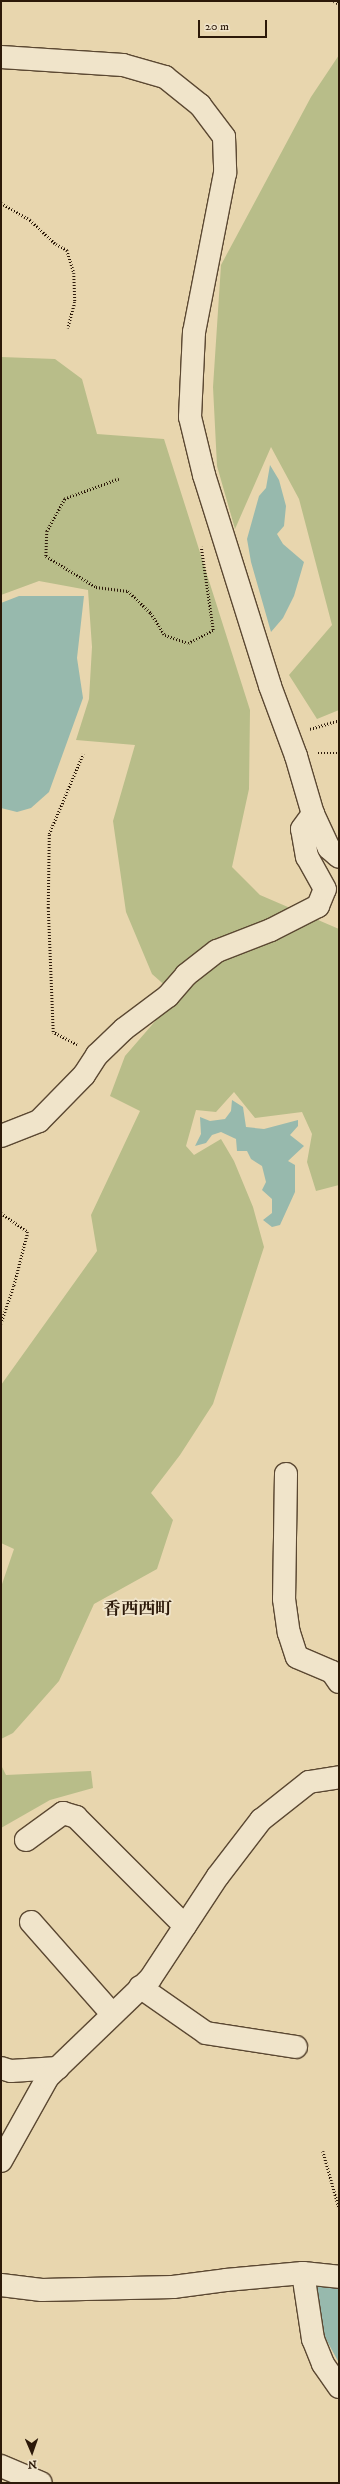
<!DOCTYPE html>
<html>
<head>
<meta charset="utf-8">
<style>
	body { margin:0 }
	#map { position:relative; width:340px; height:2484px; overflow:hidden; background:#e8d6ae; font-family:"IM FELL DW Pica","Noto Serif JP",serif }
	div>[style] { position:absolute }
	.green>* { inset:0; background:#b8bd89 }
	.water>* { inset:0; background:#97b9ad }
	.path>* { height:2.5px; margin-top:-1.25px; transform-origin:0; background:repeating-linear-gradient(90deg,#2c1909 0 1px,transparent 0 3px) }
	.roads { filter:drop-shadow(1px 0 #5b4832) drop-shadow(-1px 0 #5b4832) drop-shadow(0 1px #5b4832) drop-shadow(0 -1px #5b4832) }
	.minor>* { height:22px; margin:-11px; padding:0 11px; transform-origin:11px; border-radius:11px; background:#f0e4ca }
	span { translate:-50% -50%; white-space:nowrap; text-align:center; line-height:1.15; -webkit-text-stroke:3.5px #f0e4ca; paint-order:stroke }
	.quarter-label { font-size:17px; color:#2c1909; font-weight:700 }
	.frame { position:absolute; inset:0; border:2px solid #2c1909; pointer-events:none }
	.north { position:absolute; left:12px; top:2432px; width:40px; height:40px; -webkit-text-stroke:3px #f0e4ca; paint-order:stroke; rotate:178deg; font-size:11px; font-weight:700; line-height:16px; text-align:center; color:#2c1909 }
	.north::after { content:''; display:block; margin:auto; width:14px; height:18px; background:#2c1909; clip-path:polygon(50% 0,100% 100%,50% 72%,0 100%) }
	.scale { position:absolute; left:198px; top:20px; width:69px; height:18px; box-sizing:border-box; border:2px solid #2c1909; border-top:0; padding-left:5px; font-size:12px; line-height:14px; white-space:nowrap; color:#2c1909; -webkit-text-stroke:3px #f0e4ca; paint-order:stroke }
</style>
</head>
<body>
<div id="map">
	<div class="green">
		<i style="clip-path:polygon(339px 55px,339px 710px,317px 719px,289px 675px,332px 625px,299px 499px,271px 447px,235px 529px,217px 466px,213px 387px,221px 265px,311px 97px)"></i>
		<i style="clip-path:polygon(1px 357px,55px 359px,82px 379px,97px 434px,164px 439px,250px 710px,249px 789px,232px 867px,260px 895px,339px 929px,339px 1185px,316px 1191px,307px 1162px,312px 1134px,302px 1112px,255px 1118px,234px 1092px,216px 1112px,196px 1110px,186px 1146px,194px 1155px,221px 1139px,234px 1161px,253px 1207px,264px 1247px,213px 1404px,180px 1455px,151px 1493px,173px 1520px,157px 1569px,94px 1604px,59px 1681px,13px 1733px,1px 1739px,1px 1587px,14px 1549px,1px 1543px,1px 1385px,97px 1251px,91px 1215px,140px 1111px,110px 1096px,125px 1056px,177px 996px,152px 974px,126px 912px,113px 821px,135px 745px,76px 740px,89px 699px,92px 647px,88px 590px,39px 581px,1px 595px)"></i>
		<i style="clip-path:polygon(1px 1765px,6px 1775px,91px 1771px,93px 1788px,50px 1800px,1px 1828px)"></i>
	</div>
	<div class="water">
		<i style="clip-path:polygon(270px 465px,279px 480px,286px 506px,284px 526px,277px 534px,283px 544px,304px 562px,294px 596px,283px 618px,271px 632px,251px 562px,247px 539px,259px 496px,266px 488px)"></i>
		<i style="clip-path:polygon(19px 596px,84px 596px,77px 658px,83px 698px,49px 792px,31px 808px,17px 812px,1px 808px,1px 603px)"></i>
		<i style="clip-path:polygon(232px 1100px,243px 1107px,246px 1127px,264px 1129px,298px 1120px,298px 1126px,290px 1135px,304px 1146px,288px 1161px,295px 1165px,295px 1192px,280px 1225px,272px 1227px,263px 1220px,272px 1213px,272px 1199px,262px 1190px,266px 1182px,262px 1166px,251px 1159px,247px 1151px,237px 1151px,236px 1139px,221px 1132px,212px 1135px,206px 1143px,195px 1146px,201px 1134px,200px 1117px,210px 1121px,225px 1119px,231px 1111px)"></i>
		<i style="clip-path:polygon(315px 2284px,339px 2284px,339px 2363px,320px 2328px)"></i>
	</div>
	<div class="path">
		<i style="left:334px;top:1px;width:6px;rotate:31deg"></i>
		<i style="left:1px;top:203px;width:34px;rotate:30deg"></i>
		<i style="left:30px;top:220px;width:35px;rotate:43deg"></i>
		<i style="left:56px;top:244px;width:13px;rotate:29deg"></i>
		<i style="left:67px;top:250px;width:24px;rotate:73deg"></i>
		<i style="left:74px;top:273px;width:29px;rotate:88deg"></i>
		<i style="left:75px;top:302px;width:27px;rotate:105deg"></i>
		<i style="left:119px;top:479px;width:58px;rotate:159.7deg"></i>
		<i style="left:65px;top:499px;width:37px;rotate:119deg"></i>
		<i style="left:47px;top:531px;width:25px;rotate:92deg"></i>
		<i style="left:46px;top:556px;width:59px;rotate:31.8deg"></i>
		<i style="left:96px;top:587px;width:32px;rotate:7deg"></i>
		<i style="left:128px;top:591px;width:32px;rotate:44deg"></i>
		<i style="left:151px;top:613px;width:26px;rotate:58deg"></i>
		<i style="left:165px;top:635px;width:24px;rotate:19deg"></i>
		<i style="left:188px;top:643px;width:28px;rotate:-27deg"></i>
		<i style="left:213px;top:630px;width:84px;rotate:-98.2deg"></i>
		<i style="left:310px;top:729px;width:30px;rotate:-17deg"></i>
		<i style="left:318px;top:753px;width:21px"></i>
		<i style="left:77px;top:1045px;width:27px;rotate:-152deg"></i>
		<i style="left:53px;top:1032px;width:124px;rotate:-92.3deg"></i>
		<i style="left:48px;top:908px;width:74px;rotate:-89.2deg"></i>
		<i style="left:49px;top:834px;width:87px;rotate:-67deg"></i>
		<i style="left:1px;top:1213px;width:33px;rotate:35deg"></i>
		<i style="left:28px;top:1232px;width:56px;rotate:104.5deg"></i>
		<i style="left:14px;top:1286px;width:40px;rotate:108.9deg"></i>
		<i style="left:323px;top:2151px;width:59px;rotate:74.3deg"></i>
	</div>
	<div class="roads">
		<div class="minor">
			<i style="left:1px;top:57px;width:122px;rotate:3.8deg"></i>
			<i style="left:123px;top:65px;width:44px;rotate:15.9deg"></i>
			<i style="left:165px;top:77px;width:45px;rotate:38.7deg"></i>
			<i style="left:200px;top:105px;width:40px;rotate:53deg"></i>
			<i style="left:224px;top:137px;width:36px;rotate:88deg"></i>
			<i style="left:225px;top:173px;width:162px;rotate:101deg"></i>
			<i style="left:194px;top:332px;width:85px;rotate:92.7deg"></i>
			<i style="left:190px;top:417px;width:60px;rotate:76.4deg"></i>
			<i style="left:204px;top:475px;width:221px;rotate:72.6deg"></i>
			<i style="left:270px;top:686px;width:75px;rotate:69.6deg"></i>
			<i style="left:296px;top:756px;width:60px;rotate:73.7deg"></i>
			<i style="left:313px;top:814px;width:38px;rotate:65deg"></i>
			<i style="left:329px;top:848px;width:13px;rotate:42deg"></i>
			<i style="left:1px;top:1136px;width:41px;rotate:-21.5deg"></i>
			<i style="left:39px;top:1121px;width:64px;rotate:-45.6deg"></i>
			<i style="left:84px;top:1075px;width:24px;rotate:-57deg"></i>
			<i style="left:97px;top:1055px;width:37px;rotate:-44deg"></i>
			<i style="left:124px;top:1029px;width:55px;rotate:-36.9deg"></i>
			<i style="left:168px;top:996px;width:28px;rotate:-49deg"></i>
			<i style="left:186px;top:975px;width:39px;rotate:-38deg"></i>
			<i style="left:217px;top:951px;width:58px;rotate:-21.3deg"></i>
			<i style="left:271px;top:930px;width:53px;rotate:-27.1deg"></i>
			<i style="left:318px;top:906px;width:18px;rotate:-68deg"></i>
			<i style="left:325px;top:889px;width:37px;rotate:-119deg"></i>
			<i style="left:307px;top:857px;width:28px;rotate:-100deg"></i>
			<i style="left:302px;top:829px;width:19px;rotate:-54deg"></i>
			<i style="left:286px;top:1474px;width:125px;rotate:90.9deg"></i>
			<i style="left:284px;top:1599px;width:34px;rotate:82deg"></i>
			<i style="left:289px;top:1633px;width:25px;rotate:72deg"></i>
			<i style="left:297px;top:1657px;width:38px;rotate:23deg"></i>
			<i style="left:332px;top:1672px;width:12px;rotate:55deg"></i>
			<i style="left:26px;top:1840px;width:46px;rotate:-36.1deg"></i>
			<i style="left:63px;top:1813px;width:14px;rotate:17deg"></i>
			<i style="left:76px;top:1817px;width:154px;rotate:45deg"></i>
			<i style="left:31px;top:1922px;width:123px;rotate:48.6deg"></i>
			<i style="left:140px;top:1987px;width:80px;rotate:34.9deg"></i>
			<i style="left:206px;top:2033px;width:91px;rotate:8.8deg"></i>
			<i style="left:1px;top:2068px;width:10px;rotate:17deg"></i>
			<i style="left:11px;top:2071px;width:47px;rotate:-3.7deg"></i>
			<i style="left:1px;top:2161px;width:96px;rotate:-60.8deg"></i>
			<i style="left:48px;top:2077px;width:141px;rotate:-43.9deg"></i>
			<i style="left:150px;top:1979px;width:123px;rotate:-56.6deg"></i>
			<i style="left:218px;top:1876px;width:71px;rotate:-52.5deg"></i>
			<i style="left:261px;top:1820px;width:61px;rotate:-38.4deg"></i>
			<i style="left:309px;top:1782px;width:30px;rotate:-9deg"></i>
			<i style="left:303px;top:2273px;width:67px;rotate:81.4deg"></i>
			<i style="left:313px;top:2339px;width:27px;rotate:68deg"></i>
			<i style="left:323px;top:2364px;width:28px;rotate:55deg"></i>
			<i style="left:1px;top:2285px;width:41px;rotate:7deg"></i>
			<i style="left:42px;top:2290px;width:131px;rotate:-1.3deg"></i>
			<i style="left:173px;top:2287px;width:53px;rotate:-7.5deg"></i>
			<i style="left:226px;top:2280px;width:77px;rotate:-5.2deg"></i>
			<i style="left:303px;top:2273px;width:36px;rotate:6deg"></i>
			<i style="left:1px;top:2466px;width:43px;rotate:23deg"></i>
		</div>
	</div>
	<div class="quarter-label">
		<span style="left:138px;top:1610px">香西西町</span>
	</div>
	<div class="frame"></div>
	<div class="north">N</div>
	<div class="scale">20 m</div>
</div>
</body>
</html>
